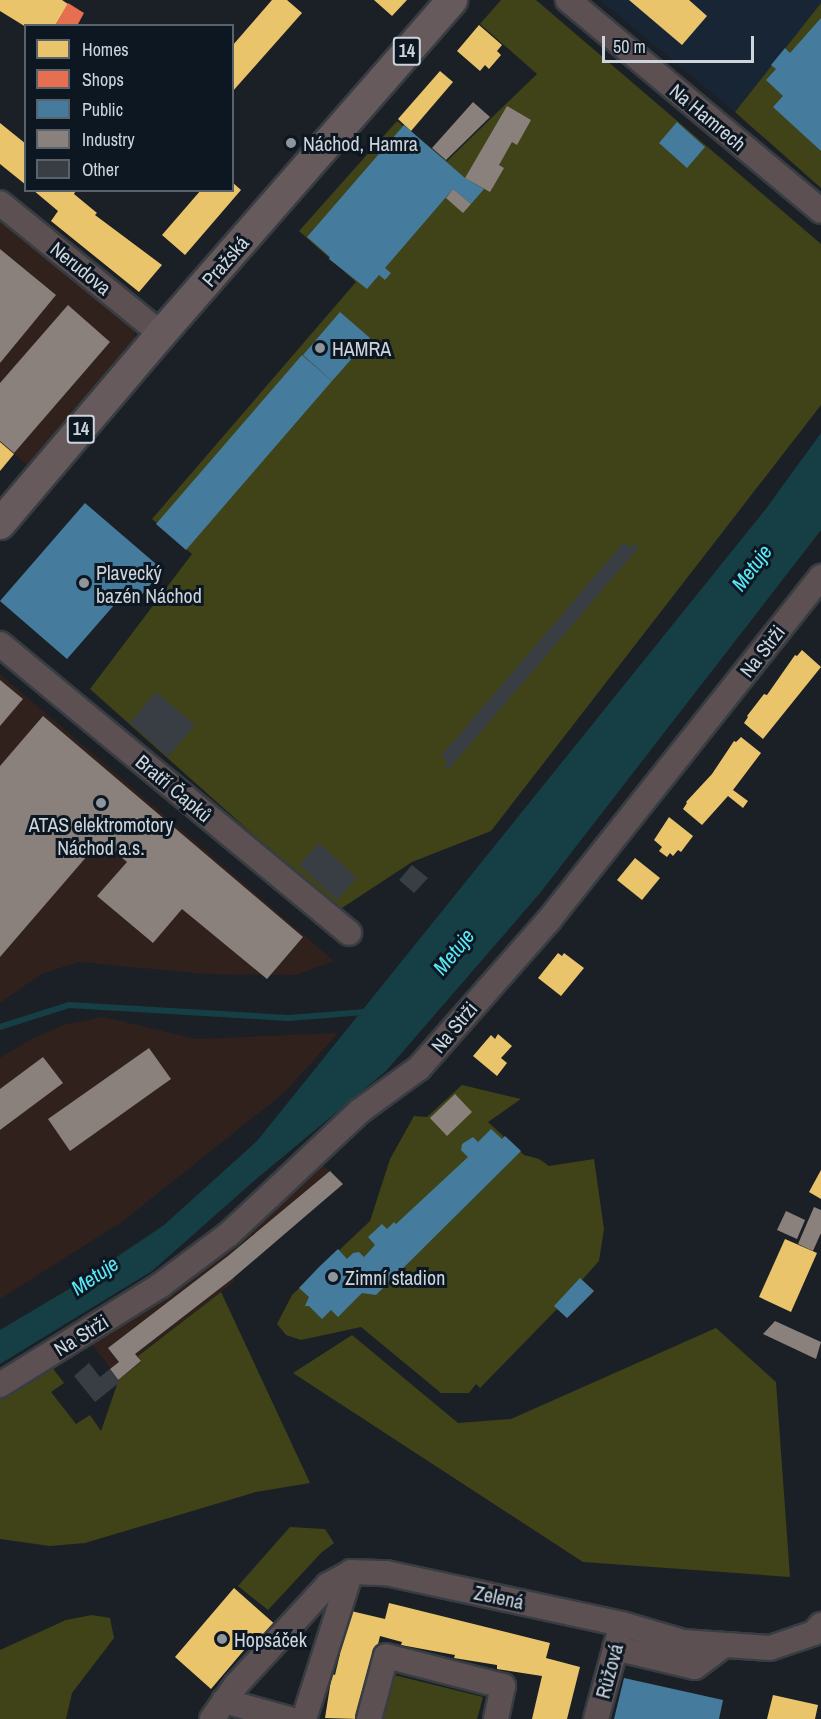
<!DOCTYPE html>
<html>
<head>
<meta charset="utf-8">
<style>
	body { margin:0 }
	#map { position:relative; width:821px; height:1719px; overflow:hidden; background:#1b2026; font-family:"Archivo Narrow",sans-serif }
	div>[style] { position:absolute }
	.built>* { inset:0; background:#182534 }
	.industrial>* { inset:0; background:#30211c }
	.green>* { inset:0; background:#3f4317 }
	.water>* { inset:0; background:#153f44 }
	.homes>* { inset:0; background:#e9c46a }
	.shops>* { inset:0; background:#e76f51 }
	.public>* { inset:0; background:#457b9d }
	.industry>* { inset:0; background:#8a817c }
	.stream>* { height:6px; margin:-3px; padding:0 3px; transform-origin:3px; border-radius:3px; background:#153f44 }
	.building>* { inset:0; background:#383e43 }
	.roads { filter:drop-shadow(2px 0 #383d42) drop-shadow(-2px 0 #383d42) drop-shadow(0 2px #383d42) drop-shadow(0 -2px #383d42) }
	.minor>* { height:24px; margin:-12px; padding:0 12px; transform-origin:12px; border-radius:12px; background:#5c5053 }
	.major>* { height:30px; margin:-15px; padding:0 15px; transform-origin:15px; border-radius:15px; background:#665a5d }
	.dots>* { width:16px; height:16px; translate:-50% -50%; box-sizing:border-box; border:3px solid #0d1721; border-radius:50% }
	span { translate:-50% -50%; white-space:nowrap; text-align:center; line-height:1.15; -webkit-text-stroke:6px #0d1721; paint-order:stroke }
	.shield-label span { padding:2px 4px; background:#0d1721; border:2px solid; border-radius:4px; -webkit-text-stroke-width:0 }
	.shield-label { font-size:18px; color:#cdd4db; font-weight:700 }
	.street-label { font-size:20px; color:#cdd4db }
	.poi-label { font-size:20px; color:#cdd4db }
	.left { translate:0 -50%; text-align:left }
	.water-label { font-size:21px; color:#58e9f9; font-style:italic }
	.legend { position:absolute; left:24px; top:24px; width:210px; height:168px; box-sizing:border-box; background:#0d1721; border:2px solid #5a636b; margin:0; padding:8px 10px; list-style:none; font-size:18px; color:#cdd4db }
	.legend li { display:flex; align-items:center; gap:12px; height:30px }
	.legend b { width:30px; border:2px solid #5a636b }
	.scale { position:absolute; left:602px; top:36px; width:152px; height:27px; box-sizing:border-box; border:3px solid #cdd4db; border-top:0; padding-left:8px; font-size:18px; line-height:21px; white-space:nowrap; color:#cdd4db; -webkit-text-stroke:4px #0d1721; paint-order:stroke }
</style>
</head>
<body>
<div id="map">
	<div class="built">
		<i style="clip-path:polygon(600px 0,821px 0,821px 3px,735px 112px)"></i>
	</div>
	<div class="industrial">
		<i style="clip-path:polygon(0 221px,135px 324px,135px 338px,27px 465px,0 442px)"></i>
		<i style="clip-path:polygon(0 674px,334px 961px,296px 975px,205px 974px,79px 962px,41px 974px,0 1003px)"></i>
		<i style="clip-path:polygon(104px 1017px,196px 1039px,338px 1033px,285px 1092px,123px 1221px,0 1299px,0 1058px,33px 1038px,66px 1024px)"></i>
		<i style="clip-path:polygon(309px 1150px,343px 1185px,231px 1275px,235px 1281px,138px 1355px,142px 1361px,119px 1379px,83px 1333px,230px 1228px)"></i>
	</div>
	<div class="green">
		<i style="clip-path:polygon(501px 0,536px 0,821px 244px,821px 405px,491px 831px,412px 862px,342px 908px,301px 877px,90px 689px,192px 554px,152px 519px,356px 282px,299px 231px,397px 121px,447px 161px,537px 74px,480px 24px)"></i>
		<i style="clip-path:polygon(821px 3px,821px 188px,735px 112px)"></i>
		<i style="clip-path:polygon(462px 1085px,521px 1099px,488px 1122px,524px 1155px,539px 1159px,549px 1166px,594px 1159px,604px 1229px,599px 1261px,582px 1280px,594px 1291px,567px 1318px,557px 1309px,480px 1388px,476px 1384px,469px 1393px,441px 1393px,361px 1327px,301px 1340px,286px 1335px,277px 1324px,292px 1295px,370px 1221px,390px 1159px,414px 1116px,427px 1117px)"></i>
		<i style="clip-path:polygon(221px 1292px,310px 1483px,256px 1492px,85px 1543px,50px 1546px,0 1539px,0 1397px,51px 1366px,64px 1383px,51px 1392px,76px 1424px,90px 1415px,101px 1431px,119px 1379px,141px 1362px,138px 1356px)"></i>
		<i style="clip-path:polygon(716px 1328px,776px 1382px,790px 1577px,583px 1562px,293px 1373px,352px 1335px,458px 1423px,511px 1419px)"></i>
		<i style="clip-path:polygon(290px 1527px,325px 1529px,334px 1543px,321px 1553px,268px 1610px,238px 1586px)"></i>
		<i style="clip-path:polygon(92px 1615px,110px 1618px,114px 1638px,72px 1693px,66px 1719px,0 1719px,0 1650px,66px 1620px)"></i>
		<i style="clip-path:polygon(390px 1674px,483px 1697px,477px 1719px,380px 1719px)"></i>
	</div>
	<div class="water">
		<i style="clip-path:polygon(821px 433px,821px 530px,540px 893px,386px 1071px,255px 1180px,152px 1271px,0 1364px,0 1330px,74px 1286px,164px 1225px,257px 1141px,765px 510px)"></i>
	</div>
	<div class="homes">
		<i style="clip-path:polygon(0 0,62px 0,68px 4px,55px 26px,26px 27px,0 11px)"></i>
		<i style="clip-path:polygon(272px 0,287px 0,302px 13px,232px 92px,232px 46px)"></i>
		<i style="clip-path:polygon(374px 0,407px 0,392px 16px)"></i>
		<i style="clip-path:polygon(629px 0,689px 0,707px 16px,682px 45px)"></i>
		<i style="clip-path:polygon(479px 25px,502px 45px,497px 51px,501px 55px,489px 69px,485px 65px,480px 71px,457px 51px)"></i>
		<i style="clip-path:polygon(440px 71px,453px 82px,411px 131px,398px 119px)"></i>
		<i style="clip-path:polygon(0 123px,26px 144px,26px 185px,0 164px)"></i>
		<i style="clip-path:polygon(232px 182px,241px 190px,185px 255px,162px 235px,201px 190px,232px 190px)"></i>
		<i style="clip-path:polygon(33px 190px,76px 190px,74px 194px,97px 213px,95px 215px,162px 265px,139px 292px,51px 221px,58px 211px)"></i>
		<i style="clip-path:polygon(0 442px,14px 454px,0 471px)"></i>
		<i style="clip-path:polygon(802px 650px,821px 667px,763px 739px,744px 723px,748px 717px,747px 716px,764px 694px,767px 695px,795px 655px,797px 656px)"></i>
		<i style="clip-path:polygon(741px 737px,761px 753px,733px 790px,748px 801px,743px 808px,728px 796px,702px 825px,683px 809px,687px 803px,686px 802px,712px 774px,734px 741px,736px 742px)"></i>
		<i style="clip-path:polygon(669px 817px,693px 836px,681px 852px,678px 850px,673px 856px,670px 853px,667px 857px,659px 851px,662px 847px,654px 840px)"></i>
		<i style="clip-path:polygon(635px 858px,660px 878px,642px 900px,617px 880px)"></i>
		<i style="clip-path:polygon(558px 953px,562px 956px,564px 953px,584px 968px,561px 996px,538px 978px)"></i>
		<i style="clip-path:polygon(498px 1034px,512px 1046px,501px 1058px,507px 1063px,497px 1076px,473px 1056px,491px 1035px,495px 1039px)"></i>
		<i style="clip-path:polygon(821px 1170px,821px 1199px,809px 1192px)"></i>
		<i style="clip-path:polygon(785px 1239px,817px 1253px,791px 1312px,759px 1297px)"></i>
		<i style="clip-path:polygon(234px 1588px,277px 1626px,263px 1642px,256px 1636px,211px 1689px,175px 1657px)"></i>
		<i style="clip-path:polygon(389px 1603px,550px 1643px,546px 1658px,580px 1667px,567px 1719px,532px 1719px,542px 1676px,497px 1669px,497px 1665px,454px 1658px,455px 1655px,401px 1645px,402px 1642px,380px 1636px,360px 1719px,325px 1718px,332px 1674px,335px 1675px,340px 1654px,336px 1654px,351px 1611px,385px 1619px)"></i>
		<i style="clip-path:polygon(773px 1695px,818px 1705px,815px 1719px,767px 1719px)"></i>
	</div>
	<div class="shops">
		<i style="clip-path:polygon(68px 3px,84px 13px,77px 26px,55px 26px)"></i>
	</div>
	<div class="public">
		<i style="clip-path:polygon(821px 18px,821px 151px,773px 107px,783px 96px,766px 80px,776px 69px,771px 65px,785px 48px,790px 53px)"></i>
		<i style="clip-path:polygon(677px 122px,705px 147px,687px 168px,659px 143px)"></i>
		<i style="clip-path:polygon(404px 125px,465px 178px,484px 189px,471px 204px,453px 189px,385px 268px,391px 273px,385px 280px,379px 275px,367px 289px,329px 259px,330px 257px,307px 237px)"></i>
		<i style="clip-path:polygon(340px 312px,370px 338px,332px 381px,303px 355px)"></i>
		<i style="clip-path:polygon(302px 355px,332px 381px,186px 550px,156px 524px)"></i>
		<i style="clip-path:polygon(85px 503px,163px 570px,133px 605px,122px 596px,67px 659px,0 601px)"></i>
		<i style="clip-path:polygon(491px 1129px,502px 1139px,505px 1136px,521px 1151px,376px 1295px,362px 1293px,338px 1317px,331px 1310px,322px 1319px,309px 1306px,305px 1306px,309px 1297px,299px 1288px,319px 1267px,338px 1249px,347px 1259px,353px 1253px,359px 1252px,364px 1257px,375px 1245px,368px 1237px,382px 1224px,387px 1229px,394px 1222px,396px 1224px,468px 1157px,461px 1150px,462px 1144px,473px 1137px,478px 1142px)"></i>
		<i style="clip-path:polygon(580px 1278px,594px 1291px,567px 1318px,554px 1306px)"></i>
		<i style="clip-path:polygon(624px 1678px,723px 1700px,719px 1719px,614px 1719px)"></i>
	</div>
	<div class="industry">
		<i style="clip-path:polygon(473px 102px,490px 117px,446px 160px,432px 148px)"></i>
		<i style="clip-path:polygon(507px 106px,531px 120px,517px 145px,512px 142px,499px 165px,504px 168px,490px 192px,465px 178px)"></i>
		<i style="clip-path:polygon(453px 189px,471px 204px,463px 213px,446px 198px)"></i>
		<i style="clip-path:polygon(0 249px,56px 295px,0 363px)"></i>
		<i style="clip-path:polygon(68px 305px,110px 342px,14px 453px,0 441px,0 383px)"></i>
		<i style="clip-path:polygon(0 680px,23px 699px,0 726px)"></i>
		<i style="clip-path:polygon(43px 716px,303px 937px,267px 979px,182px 909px,153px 943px,97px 896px,127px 862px,104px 843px,98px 850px,94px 848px,0 957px,0 766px)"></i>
		<i style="clip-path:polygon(149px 1048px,171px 1079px,70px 1151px,48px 1119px)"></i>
		<i style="clip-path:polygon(43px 1057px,63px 1083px,0 1130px,0 1089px)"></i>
		<i style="clip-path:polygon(455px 1094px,472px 1112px,447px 1136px,430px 1118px)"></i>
		<i style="clip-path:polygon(330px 1171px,343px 1184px,232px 1279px,135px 1354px,141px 1361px,118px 1380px,110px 1369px,119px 1362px,108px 1348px,228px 1256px)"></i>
		<i style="clip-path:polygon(814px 1207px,821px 1210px,821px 1233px,813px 1251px,798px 1244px)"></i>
		<i style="clip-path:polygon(786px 1211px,805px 1220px,797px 1239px,777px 1230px)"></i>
		<i style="clip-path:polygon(775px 1321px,821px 1342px,816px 1359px,763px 1334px)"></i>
	</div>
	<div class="stream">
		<i style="left:0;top:1027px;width:72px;rotate:-17.7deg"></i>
		<i style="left:69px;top:1005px;width:220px;rotate:3.4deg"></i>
		<i style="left:289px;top:1018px;width:76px;rotate:-4.5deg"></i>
	</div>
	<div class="building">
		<i style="clip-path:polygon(624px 542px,631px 548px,635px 544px,639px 547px,448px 770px,444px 767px,448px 762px,441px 756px)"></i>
		<i style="clip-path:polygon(156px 692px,195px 725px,168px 757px,130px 723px)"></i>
		<i style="clip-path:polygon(319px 843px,357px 878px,337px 900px,299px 865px)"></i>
		<i style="clip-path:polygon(412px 865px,428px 878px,414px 893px,399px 880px)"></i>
		<i style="clip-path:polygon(89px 1363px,100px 1377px,110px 1369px,120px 1382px,95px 1402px,74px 1376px)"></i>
	</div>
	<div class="roads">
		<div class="minor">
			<i style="left:568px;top:0;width:329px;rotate:39.8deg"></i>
			<i style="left:0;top:203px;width:208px;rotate:39.1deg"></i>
			<i style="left:0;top:644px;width:453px;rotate:39.6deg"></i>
			<i style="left:0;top:1385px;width:190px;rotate:-31.8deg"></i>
			<i style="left:161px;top:1285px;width:85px;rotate:-36.9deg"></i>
			<i style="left:229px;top:1234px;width:180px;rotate:-43.2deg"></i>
			<i style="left:360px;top:1111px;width:73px;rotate:-36.1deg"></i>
			<i style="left:419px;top:1068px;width:197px;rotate:-48.7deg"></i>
			<i style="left:549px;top:920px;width:438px;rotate:-51.6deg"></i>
			<i style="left:615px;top:1648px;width:82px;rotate:13.4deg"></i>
			<i style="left:695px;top:1667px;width:36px;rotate:-37deg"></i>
			<i style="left:224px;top:1701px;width:67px;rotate:15.5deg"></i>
			<i style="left:212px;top:1719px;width:42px;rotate:-54.8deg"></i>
			<i style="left:236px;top:1685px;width:136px;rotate:-47.4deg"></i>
			<i style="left:328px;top:1585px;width:26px;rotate:-29deg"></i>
			<i style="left:351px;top:1572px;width:35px;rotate:2deg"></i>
			<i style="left:386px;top:1573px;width:241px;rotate:12.2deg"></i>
			<i style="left:622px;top:1624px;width:64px;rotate:16.4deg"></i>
			<i style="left:683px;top:1642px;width:87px;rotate:3.9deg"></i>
			<i style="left:770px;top:1648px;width:46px;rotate:-18.8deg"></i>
			<i style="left:814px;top:1633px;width:11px;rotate:-49deg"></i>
			<i style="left:304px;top:1719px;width:154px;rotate:-72.3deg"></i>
			<i style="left:369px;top:1719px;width:65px;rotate:-74.9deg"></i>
			<i style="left:386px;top:1656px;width:121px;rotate:14.4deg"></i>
			<i style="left:503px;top:1686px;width:34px;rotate:102deg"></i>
			<i style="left:596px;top:1719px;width:87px;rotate:-74.7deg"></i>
		</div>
		<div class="major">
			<i style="left:0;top:524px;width:249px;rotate:-49.7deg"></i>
			<i style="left:161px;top:334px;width:443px;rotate:-48.9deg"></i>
		</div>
	</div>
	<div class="dots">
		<i style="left:291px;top:143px;background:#8f959c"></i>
		<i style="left:320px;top:348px;background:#8f959c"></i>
		<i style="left:84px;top:583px;background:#8f959c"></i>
		<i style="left:101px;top:803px;background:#8f959c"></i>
		<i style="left:333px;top:1277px;background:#8f959c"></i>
		<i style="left:222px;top:1639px;background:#8f959c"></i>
	</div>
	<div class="shield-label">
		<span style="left:407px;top:51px">14</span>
		<span style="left:81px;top:429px">14</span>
	</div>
	<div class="street-label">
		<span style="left:708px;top:117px;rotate:40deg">Na Hamrech</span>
		<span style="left:225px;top:261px;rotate:-49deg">Pražská</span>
		<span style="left:81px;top:268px;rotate:39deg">Nerudova</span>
		<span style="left:762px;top:651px;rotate:-52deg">Na Strži</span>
		<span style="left:174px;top:788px;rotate:40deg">Bratří Čapků</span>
		<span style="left:454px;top:1027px;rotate:-50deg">Na Strži</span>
		<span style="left:81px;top:1335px;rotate:-32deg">Na Strži</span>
		<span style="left:499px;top:1597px;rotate:12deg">Zelená</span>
		<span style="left:609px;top:1671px;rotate:-75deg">Růžová</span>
	</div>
	<div class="poi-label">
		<span class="left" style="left:303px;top:143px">Náchod, Hamra</span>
		<span class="left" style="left:332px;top:348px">HAMRA</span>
		<span class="left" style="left:96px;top:584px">Plavecký<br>bazén Náchod</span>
		<span style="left:101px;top:836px">ATAS elektromotory<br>Náchod a.s.</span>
		<span class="left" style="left:345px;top:1277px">Zimní stadion</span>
		<span class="left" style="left:234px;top:1639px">Hopsáček</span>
	</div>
	<div class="water-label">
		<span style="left:752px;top:568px;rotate:-53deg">Metuje</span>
		<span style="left:454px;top:952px;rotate:-51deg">Metuje</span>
		<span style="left:95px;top:1276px;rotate:-34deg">Metuje</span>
	</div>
	<ul class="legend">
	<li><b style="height:16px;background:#e9c46a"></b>Homes</li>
	<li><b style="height:16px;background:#e76f51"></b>Shops</li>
	<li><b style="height:16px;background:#457b9d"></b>Public</li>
	<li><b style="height:16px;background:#8a817c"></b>Industry</li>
	<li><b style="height:16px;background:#383e43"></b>Other</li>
	</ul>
	<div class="scale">50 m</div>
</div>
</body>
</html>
